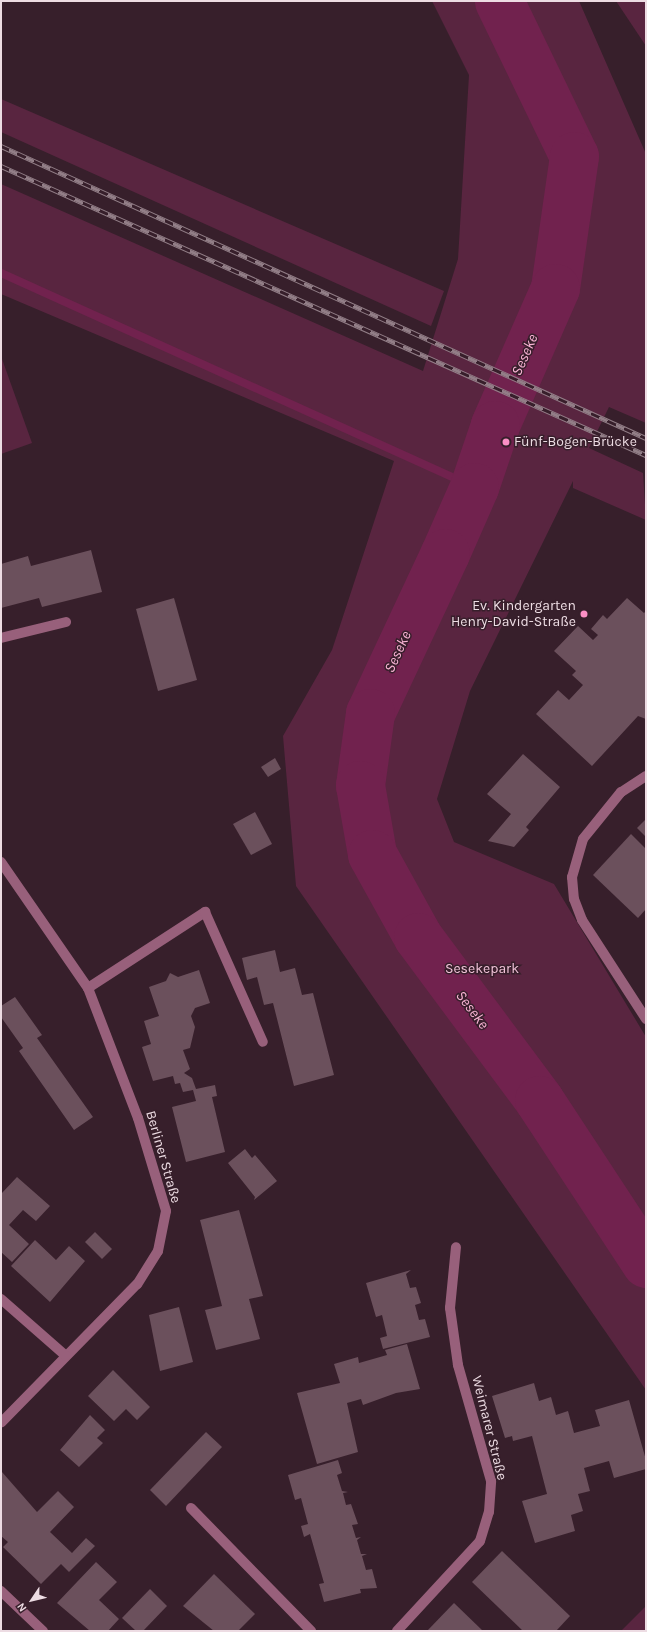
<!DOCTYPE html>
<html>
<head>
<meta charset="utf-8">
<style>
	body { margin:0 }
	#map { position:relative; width:647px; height:1632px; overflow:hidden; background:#371f2b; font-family:Karla,sans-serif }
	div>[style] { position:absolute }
	.green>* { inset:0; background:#592540 }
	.stream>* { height:8px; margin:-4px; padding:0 4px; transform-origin:4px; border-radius:4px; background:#71224e }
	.river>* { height:49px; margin:-24.5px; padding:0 24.5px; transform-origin:24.5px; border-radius:24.5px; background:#71224e }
	.building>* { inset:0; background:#6b505c }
	.minor>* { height:10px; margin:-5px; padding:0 5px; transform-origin:5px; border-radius:5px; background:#98607b }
	.rail>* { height:4.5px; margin-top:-2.25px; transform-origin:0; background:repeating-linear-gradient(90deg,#371f2b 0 9px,#927e87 0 18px); box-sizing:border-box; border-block:1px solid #927e87 }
	.dots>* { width:11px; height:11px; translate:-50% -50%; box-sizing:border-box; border:2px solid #371f2b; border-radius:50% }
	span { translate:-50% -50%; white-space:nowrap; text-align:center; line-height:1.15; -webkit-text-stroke:3px #371f2b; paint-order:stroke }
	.poi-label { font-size:14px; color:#eddce3 }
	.left { translate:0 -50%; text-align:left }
	.right { translate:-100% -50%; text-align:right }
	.park-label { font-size:14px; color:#f2c3d9 }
	.street-label { font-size:14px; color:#eddce3 }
	.water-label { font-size:15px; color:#fab4d5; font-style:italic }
	.frame { position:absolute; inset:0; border:2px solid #eddce3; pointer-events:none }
	.north { position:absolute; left:12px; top:1580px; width:40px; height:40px; -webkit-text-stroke:3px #371f2b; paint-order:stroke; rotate:235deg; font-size:11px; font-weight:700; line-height:16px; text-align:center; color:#eddce3 }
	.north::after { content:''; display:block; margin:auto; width:14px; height:18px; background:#eddce3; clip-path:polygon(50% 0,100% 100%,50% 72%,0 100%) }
</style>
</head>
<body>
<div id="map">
	<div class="green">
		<i style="clip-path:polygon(432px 1px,579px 1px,646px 154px,646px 423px,609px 407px,589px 448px,643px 473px,646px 520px,573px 488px,573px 481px,470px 691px,437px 799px,454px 842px,554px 884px,646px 1037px,646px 1390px,296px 886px,283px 736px,332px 650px,394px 461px,1px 294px,1px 184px,423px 371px,458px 259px,469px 75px)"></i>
		<i style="clip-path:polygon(616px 1px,646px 1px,646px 46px)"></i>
		<i style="clip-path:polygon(1px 99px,444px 291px,431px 326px,1px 132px)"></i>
		<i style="clip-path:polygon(2px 359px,32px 443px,1px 454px,1px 360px)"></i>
		<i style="clip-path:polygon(646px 1606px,646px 1631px,621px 1631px)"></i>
	</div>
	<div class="stream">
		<i style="left:1px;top:273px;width:519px;rotate:24.34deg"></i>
	</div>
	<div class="river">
		<i style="left:499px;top:1px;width:172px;rotate:64.2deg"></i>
		<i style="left:574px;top:156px;width:133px;rotate:98.2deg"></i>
		<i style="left:555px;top:288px;width:150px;rotate:113.7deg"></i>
		<i style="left:495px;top:425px;width:65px;rotate:108.7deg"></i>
		<i style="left:474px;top:487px;width:72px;rotate:113.7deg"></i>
		<i style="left:445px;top:553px;width:177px;rotate:115.1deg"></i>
		<i style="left:370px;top:713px;width:73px;rotate:97.9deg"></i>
		<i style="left:360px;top:785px;width:70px;rotate:80.1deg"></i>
		<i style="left:372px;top:854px;width:95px;rotate:61deg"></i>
		<i style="left:418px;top:937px;width:203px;rotate:53.4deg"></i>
		<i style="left:539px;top:1100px;width:195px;rotate:56.7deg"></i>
	</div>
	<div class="building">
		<i style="clip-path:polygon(91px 550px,102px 592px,42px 607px,39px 598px,1px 608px,1px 564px,28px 556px,31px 566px)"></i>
		<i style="clip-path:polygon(174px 598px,197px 680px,158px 691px,136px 609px)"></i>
		<i style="clip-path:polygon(627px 598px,644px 613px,646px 611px,646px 719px,638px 716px,592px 766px,536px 714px,558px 690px,569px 700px,583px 685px,572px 675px,576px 671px,554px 651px,578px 626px,593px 640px,598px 635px,591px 629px,603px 615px,607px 619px)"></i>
		<i style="clip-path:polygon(523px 754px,560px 787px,526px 827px,529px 830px,514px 847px,488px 841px,511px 814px,487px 794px)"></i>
		<i style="clip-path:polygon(275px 758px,281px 769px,268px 777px,261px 767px)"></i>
		<i style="clip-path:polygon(255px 812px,272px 844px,251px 855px,233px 824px)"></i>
		<i style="clip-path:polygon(646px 819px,646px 837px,637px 828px)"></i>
		<i style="clip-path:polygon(631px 834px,646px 849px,646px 909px,638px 918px,593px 875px)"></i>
		<i style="clip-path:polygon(275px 950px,280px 972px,295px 968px,302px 995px,313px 993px,334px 1075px,294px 1086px,273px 1003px,264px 1005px,257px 977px,247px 980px,242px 958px)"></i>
		<i style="clip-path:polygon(199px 970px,210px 1003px,195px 1008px,191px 1016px,195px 1027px,190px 1048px,183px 1050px,190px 1069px,184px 1073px,192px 1078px,196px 1089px,215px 1085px,217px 1096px,212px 1097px,225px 1152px,186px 1162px,172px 1107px,196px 1101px,193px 1090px,183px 1092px,180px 1083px,175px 1084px,173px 1076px,153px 1081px,142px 1047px,151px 1044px,144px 1021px,159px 1016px,149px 987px,166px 981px,170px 973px,178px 977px)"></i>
		<i style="clip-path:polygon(15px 997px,42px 1035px,37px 1038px,93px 1117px,74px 1130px,19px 1051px,23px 1048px,1px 1017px,1px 1006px)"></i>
		<i style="clip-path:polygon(245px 1149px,252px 1158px,255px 1155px,277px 1181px,254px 1200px,255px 1197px,228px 1163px)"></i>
		<i style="clip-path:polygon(17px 1177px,50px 1206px,36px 1221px,23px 1210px,9px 1225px,29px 1244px,12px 1262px,1px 1252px,1px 1194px)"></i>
		<i style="clip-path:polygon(239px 1210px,263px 1296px,249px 1299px,260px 1339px,216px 1350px,205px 1310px,222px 1306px,200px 1220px)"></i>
		<i style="clip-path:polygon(95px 1232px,112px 1249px,102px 1259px,85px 1242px)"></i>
		<i style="clip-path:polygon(35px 1240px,56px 1260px,69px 1246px,85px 1261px,50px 1302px,11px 1266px)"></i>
		<i style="clip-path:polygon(411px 1270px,406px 1274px,410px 1288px,416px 1287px,421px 1303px,415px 1305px,419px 1320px,425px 1319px,430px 1337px,383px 1349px,380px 1338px,387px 1336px,382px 1315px,376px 1317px,366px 1283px)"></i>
		<i style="clip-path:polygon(179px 1307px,193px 1362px,160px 1371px,149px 1315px)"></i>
		<i style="clip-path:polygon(407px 1344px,420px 1389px,396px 1393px,363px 1405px,361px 1399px,347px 1403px,358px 1452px,317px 1464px,297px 1393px,340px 1383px,334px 1364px,358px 1357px,359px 1363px,387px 1355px,385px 1350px)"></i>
		<i style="clip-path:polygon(113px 1370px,150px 1407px,137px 1420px,126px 1409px,114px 1421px,88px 1396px)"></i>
		<i style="clip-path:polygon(534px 1383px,539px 1401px,551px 1397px,556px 1415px,568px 1411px,574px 1433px,600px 1426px,595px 1410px,629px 1400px,646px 1460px,646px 1469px,614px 1478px,609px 1461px,584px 1468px,590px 1491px,578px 1494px,583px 1511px,571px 1515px,575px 1531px,535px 1543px,522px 1501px,547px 1494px,532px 1436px,513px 1441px,512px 1436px,505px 1438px,492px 1396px)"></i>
		<i style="clip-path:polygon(90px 1415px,105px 1430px,97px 1438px,103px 1443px,79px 1467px,60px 1450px)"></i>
		<i style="clip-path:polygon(206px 1432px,222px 1447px,166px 1506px,150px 1490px)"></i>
		<i style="clip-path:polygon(338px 1460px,342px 1473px,337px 1475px,342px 1491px,348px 1492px,343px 1493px,346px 1505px,351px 1504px,358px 1524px,352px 1525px,356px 1538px,361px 1537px,357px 1540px,361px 1554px,367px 1554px,362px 1556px,366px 1570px,372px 1569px,377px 1588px,360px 1589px,361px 1593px,324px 1602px,319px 1584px,324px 1583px,310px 1534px,304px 1537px,301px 1526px,308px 1524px,301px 1498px,295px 1500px,288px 1475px)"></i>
		<i style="clip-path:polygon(2px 1472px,37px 1512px,58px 1491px,74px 1507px,50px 1532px,72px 1553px,86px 1538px,95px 1546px,69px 1572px,61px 1564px,41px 1584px,3px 1547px,8px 1542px,1px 1536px)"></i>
		<i style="clip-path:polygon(502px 1551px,570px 1616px,556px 1631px,523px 1631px,472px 1582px)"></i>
		<i style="clip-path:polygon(96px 1562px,117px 1582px,99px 1600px,119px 1619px,108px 1631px,90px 1631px,57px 1603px)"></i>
		<i style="clip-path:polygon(214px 1574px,255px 1614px,238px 1631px,214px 1631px,183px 1606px)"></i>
		<i style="clip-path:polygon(150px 1589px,167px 1606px,143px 1631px,136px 1631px,122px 1618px)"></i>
		<i style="clip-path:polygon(454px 1603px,483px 1631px,427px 1631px)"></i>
	</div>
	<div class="minor">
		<i style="left:1px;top:638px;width:67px;rotate:-13.8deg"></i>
		<i style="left:646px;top:776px;width:30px;rotate:147deg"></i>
		<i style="left:621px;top:792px;width:60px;rotate:129deg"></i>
		<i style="left:583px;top:839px;width:40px;rotate:106deg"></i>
		<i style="left:572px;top:877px;width:22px;rotate:85deg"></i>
		<i style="left:574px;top:899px;width:22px;rotate:69deg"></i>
		<i style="left:582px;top:920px;width:118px;rotate:57.1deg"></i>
		<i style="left:1px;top:862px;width:153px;rotate:55.4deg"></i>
		<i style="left:88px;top:988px;width:139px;rotate:69deg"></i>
		<i style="left:138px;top:1118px;width:97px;rotate:73.2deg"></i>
		<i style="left:166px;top:1211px;width:41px;rotate:101.3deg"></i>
		<i style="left:158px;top:1251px;width:39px;rotate:122deg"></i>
		<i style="left:137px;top:1284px;width:194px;rotate:134.4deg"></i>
		<i style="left:88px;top:988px;width:140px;rotate:-33deg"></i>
		<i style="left:205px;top:912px;width:142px;rotate:66deg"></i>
		<i style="left:1px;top:1299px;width:86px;rotate:41.2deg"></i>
		<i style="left:191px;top:1508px;width:172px;rotate:45.7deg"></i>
		<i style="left:1px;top:1591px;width:58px;rotate:43.6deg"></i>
		<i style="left:397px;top:1631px;width:122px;rotate:-47.3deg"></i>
		<i style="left:480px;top:1541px;width:30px;rotate:-73deg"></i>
		<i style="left:489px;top:1512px;width:31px;rotate:-86deg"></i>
		<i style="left:491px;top:1481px;width:121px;rotate:-105.9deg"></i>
		<i style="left:458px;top:1365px;width:58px;rotate:-98deg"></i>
		<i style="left:450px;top:1308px;width:61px;rotate:-84.4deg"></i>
	</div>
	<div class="rail">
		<i style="left:1px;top:146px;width:708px;rotate:24.36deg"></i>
		<i style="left:1px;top:166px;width:707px;rotate:24.14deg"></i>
	</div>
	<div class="dots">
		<i style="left:506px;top:442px;background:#fb8fc5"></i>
		<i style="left:584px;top:614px;background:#fb8fc5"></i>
	</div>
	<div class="poi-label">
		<span class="left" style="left:514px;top:442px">Fünf-Bogen-Brücke</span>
		<span class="right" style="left:576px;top:614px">Ev. Kindergarten<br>Henry-David-Straße</span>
	</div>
	<div class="park-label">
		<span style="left:482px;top:969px">Sesekepark</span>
	</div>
	<div class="street-label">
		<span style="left:163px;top:1157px;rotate:74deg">Berliner Straße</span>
		<span style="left:489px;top:1428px;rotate:76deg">Weimarer Straße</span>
	</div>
	<div class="water-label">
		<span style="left:525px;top:355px;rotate:-66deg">Seseke</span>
		<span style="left:398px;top:652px;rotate:-65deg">Seseke</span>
		<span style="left:472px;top:1010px;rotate:53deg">Seseke</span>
	</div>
	<div class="frame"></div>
	<div class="north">N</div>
</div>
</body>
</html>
